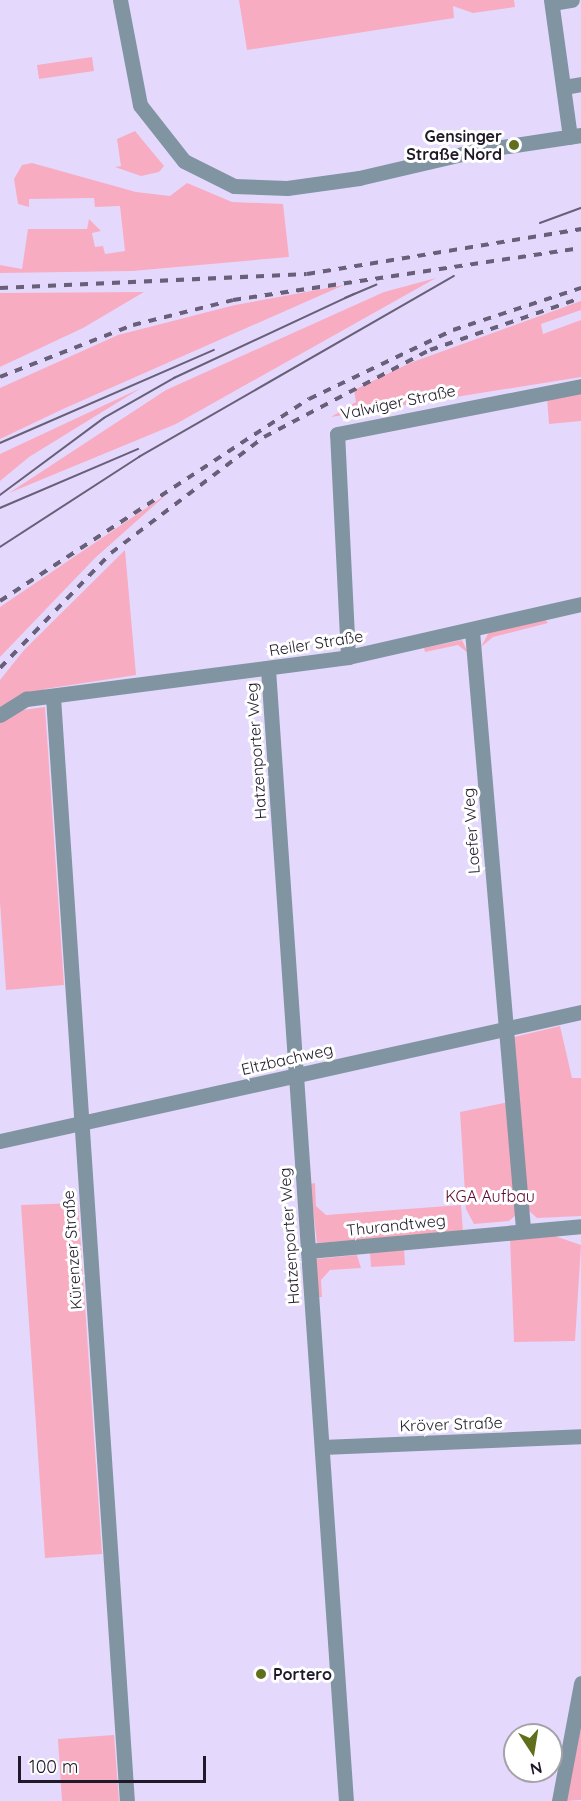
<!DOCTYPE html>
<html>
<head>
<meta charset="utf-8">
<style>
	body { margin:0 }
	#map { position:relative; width:581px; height:1801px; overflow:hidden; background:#e4d9fd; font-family:Quicksand,sans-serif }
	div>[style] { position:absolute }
	.green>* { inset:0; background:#f8acc2 }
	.minor>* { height:15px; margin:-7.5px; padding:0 7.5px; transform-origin:7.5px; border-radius:7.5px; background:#8194a1 }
	.tram>* { height:1.5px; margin:-0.75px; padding:0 0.75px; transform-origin:0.75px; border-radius:0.75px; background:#686078 }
	.rail>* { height:4px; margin-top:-2px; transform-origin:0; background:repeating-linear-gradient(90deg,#686078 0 8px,transparent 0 16px) }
	.dots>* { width:16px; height:16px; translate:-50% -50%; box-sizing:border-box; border:3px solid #fff; border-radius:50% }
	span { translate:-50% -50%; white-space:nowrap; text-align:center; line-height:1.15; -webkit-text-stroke:6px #fff; paint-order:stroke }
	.poi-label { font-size:16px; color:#1f1929; font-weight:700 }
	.right { translate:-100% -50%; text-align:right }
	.left { translate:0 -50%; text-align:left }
	.street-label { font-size:16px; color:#1f1929 }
	.park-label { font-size:16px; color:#5d0b30 }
	.north { position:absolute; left:503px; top:1723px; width:60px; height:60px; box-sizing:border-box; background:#fff; border:2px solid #a5a3a9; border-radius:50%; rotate:168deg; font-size:16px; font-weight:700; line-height:24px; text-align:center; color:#1f1929 }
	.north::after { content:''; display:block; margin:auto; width:21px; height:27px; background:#5f6f1c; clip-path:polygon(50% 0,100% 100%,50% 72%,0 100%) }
	.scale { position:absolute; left:18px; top:1756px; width:188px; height:27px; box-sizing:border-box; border:3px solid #1f1929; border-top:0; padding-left:8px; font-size:18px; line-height:21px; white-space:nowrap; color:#1f1929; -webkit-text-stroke:4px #fff; paint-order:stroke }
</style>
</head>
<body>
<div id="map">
	<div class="green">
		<i style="clip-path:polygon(239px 0,514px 0,515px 7px,473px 13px,453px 6px,454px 18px,247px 50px)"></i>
		<i style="clip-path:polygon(92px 57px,94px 71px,39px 79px,37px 65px)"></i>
		<i style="clip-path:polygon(135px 131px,164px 166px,159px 172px,141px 176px,115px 167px,121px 166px,117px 139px)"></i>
		<i style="clip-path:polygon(32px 163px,136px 192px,170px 196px,187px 183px,232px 202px,283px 204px,289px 257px,132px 271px,0 273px,0 265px,22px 269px,28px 229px,87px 229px,89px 219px,101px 231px,92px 233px,95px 247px,103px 246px,105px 254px,125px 251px,120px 206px,95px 207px,94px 198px,29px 199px,29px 207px,18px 204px,14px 179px,22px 165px)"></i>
		<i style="clip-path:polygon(436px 278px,176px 424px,9px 493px,166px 390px,384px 292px)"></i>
		<i style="clip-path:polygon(344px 285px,63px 409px,0 439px,0 388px,118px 335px,235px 305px)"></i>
		<i style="clip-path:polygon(144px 292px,83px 328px,0 367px,0 293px)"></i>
		<i style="clip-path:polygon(581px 301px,581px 310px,541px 324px,543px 334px,581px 320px,581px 377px,331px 417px,356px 402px,354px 390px,410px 363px)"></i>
		<i style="clip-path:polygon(141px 388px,29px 457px,0 481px,0 454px)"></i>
		<i style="clip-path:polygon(581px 393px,581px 421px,549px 424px,547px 397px)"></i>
		<i style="clip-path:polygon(167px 494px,95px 558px,0 657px,0 607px)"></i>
		<i style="clip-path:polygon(125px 550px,136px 675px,45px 689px,0 708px,0 680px,24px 650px)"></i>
		<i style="clip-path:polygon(544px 618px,548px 623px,493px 637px,481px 647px,489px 632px)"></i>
		<i style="clip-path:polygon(462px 640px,468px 653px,458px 645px,425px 652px,424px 648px)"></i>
		<i style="clip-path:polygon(45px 707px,64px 985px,6px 990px,0 902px,0 722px,7px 712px)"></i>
		<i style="clip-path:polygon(560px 1026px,572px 1078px,581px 1078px,581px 1216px,537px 1218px,528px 1210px,513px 1044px,514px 1037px)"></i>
		<i style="clip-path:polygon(509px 1102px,517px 1214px,509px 1221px,474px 1224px,466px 1209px,460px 1112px)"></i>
		<i style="clip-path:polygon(315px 1183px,316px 1206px,326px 1215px,461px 1205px,463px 1232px,317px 1243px,310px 1184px)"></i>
		<i style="clip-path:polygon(78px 1203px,102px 1554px,45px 1558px,21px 1205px)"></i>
		<i style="clip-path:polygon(549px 1234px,581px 1245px,575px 1341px,514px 1342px,510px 1238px)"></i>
		<i style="clip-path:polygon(404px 1249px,405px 1265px,371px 1267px,370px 1252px)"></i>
		<i style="clip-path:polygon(357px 1255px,361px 1268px,330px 1270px,321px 1280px,322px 1297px,316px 1297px,316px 1259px)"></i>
		<i style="clip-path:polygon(581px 1713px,581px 1800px,566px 1801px)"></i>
		<i style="clip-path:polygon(114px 1735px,119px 1801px,62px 1801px,58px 1739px)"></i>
	</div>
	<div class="minor">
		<i style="left:120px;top:0;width:107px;rotate:79.2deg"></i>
		<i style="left:140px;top:105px;width:71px;rotate:51.8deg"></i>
		<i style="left:184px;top:161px;width:56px;rotate:26.6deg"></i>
		<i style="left:234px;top:186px;width:53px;rotate:2.2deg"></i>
		<i style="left:287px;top:188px;width:73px;rotate:-7.9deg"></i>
		<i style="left:359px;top:178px;width:119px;rotate:-13.1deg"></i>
		<i style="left:475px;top:151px;width:107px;rotate:-8.6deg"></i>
		<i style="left:551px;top:0;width:138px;rotate:82.1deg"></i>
		<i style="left:552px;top:3px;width:20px;rotate:-9deg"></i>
		<i style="left:564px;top:87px;width:17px;rotate:-10deg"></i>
		<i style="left:472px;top:631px;width:599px;rotate:85.12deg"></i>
		<i style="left:348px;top:657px;width:223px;rotate:-92.8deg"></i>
		<i style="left:337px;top:434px;width:249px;rotate:-11.1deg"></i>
		<i style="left:268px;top:669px;width:1135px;rotate:86.06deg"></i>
		<i style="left:53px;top:697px;width:1106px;rotate:86.17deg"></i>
		<i style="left:0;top:715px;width:31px;rotate:-32deg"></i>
		<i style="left:26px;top:699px;width:325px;rotate:-7.4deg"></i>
		<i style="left:348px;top:657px;width:239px;rotate:-12.8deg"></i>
		<i style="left:0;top:1141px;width:595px;rotate:-12.52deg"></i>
		<i style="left:308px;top:1251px;width:274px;rotate:-5.2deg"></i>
		<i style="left:322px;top:1447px;width:259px;rotate:-2.4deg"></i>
		<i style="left:559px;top:1801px;width:120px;rotate:-79.4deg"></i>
	</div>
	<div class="tram">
		<i style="left:540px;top:223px;width:44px;rotate:-20.1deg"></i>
		<i style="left:345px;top:298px;width:34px;rotate:-23deg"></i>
		<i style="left:0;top:443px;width:233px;rotate:-23.5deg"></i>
		<i style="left:0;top:495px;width:129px;rotate:-36.5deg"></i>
		<i style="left:104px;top:418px;width:81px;rotate:-29.7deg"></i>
		<i style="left:174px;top:378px;width:199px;rotate:-25deg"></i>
		<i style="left:0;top:508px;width:150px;rotate:-23.1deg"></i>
		<i style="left:0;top:547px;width:166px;rotate:-32.9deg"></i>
		<i style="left:139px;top:457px;width:363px;rotate:-29.9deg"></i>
	</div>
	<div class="rail">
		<i style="left:0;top:288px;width:307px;rotate:-2.6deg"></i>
		<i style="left:307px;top:274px;width:278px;rotate:-9.3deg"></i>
		<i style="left:0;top:377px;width:143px;rotate:-21.4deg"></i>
		<i style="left:133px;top:325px;width:103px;rotate:-14deg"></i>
		<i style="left:233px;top:300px;width:352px;rotate:-8.5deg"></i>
		<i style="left:0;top:601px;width:369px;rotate:-33.2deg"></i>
		<i style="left:309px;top:399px;width:160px;rotate:-25.6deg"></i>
		<i style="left:453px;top:330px;width:135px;rotate:-18.2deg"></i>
		<i style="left:0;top:668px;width:160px;rotate:-46deg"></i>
		<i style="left:111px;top:553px;width:192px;rotate:-37.2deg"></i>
		<i style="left:264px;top:437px;width:187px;rotate:-27.7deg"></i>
		<i style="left:430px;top:350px;width:160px;rotate:-19deg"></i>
	</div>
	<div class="dots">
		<i style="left:514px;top:145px;background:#5f6f1c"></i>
		<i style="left:261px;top:1674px;background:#5f6f1c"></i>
	</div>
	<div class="poi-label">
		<span class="right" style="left:502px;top:145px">Gensinger<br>Straße Nord</span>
		<span class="left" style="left:273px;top:1674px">Portero</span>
	</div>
	<div class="street-label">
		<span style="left:398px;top:402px;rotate:-12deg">Valwiger Straße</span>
		<span style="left:316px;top:643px;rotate:-9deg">Reiler Straße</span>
		<span style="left:256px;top:751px;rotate:-94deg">Hatzenporter Weg</span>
		<span style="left:471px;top:831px;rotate:-94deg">Loefer Weg</span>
		<span style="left:287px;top:1059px;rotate:-13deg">Eltzbachweg</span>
		<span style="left:396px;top:1225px;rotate:-6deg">Thurandtweg</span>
		<span style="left:289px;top:1236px;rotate:-94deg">Hatzenporter Weg</span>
		<span style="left:72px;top:1250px;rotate:-94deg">Kürenzer Straße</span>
		<span style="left:451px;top:1424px;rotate:-2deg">Kröver Straße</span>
	</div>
	<div class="park-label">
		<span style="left:490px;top:1196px">KGA Aufbau</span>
	</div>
	<div class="north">N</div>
	<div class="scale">100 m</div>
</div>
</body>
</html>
